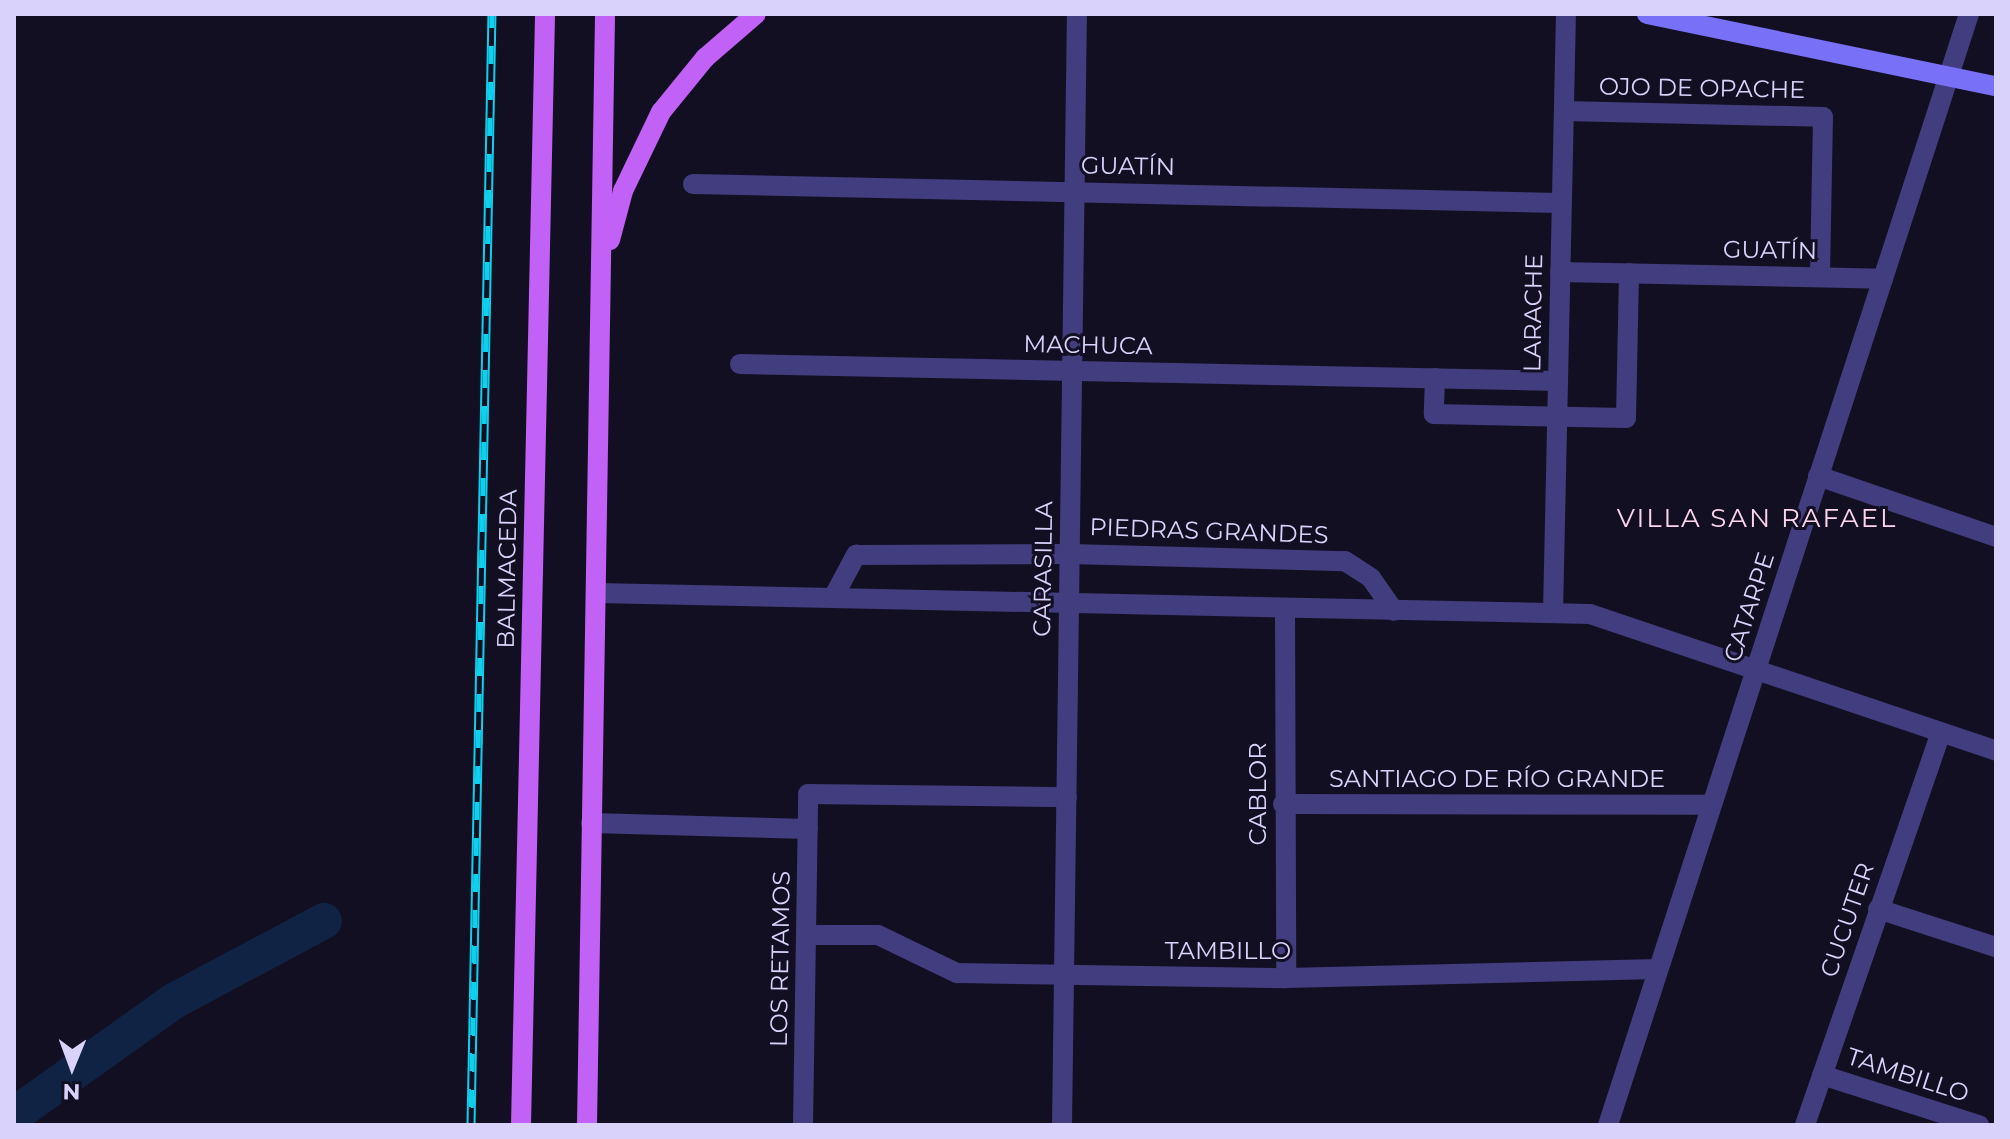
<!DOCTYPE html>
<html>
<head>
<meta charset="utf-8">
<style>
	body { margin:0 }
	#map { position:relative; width:2010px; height:1139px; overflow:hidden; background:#130f22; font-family:Montserrat,sans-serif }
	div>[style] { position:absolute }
	.canal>* { height:36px; margin:-18px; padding:0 18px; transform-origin:18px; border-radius:18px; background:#112344 }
	.street>* { height:20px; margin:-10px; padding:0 10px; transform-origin:10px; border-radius:10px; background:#423d7e }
	.secondary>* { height:20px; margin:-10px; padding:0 10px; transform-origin:10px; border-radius:10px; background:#7870f6 }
	.primary>* { height:20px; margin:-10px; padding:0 10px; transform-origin:10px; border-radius:10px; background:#c261f5 }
	.rail>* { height:9px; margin-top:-4.5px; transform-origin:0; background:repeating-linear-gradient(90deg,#130f22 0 18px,#0fcfed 0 36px); box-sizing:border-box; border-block:2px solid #0fcfed }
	span { translate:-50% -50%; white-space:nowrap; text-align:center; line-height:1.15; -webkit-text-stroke:6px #130f22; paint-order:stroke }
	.street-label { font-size:24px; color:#d9d3fc }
	.neighbourhood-label { font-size:26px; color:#fcd5ed; letter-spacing:2px }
	.frame { position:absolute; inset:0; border:16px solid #d9d3fc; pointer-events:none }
	.north { position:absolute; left:32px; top:1027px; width:80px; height:80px; -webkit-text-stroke:6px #130f22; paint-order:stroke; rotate:181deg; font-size:22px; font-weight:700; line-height:32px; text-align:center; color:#d9d3fc }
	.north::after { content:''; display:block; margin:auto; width:28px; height:36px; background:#d9d3fc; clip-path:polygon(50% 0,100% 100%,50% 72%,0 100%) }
</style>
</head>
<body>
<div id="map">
	<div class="canal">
		<i style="left:14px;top:1115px;width:196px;rotate:-35.5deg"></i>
		<i style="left:174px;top:1001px;width:170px;rotate:-28.1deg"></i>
	</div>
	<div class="street">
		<i style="left:1564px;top:111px;width:259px;rotate:1.3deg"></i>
		<i style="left:1823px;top:117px;width:160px;rotate:91.1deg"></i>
		<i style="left:693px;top:184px;width:868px;rotate:1.25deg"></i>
		<i style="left:1560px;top:272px;width:323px;rotate:1.2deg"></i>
		<i style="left:740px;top:364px;width:818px;rotate:1.19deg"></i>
		<i style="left:1435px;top:378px;width:36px;rotate:92deg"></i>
		<i style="left:1434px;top:414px;width:192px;rotate:1.2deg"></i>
		<i style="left:1626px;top:418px;width:145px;rotate:-88.8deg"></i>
		<i style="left:1818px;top:476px;width:188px;rotate:18.9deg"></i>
		<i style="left:597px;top:593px;width:993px;rotate:1.21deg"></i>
		<i style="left:1590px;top:614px;width:428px;rotate:18.6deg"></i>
		<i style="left:834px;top:596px;width:47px;rotate:-61.8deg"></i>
		<i style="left:856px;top:555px;width:213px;rotate:-0.3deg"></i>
		<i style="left:1069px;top:554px;width:276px;rotate:1.5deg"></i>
		<i style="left:1345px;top:561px;width:31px;rotate:33deg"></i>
		<i style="left:1371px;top:578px;width:40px;rotate:55.1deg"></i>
		<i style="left:1285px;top:610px;width:368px;rotate:89.8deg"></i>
		<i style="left:1553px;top:613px;width:599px;rotate:-88.76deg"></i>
		<i style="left:1283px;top:804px;width:428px;rotate:0.1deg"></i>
		<i style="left:591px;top:823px;width:217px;rotate:1.6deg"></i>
		<i style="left:1878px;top:909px;width:124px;rotate:17.9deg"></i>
		<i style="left:806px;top:935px;width:72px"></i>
		<i style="left:878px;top:935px;width:88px;rotate:25.7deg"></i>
		<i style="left:957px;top:973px;width:329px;rotate:0.9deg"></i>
		<i style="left:1286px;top:978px;width:372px;rotate:-1.4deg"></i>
		<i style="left:1822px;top:1075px;width:165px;rotate:17.7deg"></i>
		<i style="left:803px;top:1125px;width:331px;rotate:-89.1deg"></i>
		<i style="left:808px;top:794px;width:259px;rotate:0.7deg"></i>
		<i style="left:1062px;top:1125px;width:1111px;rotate:-89.23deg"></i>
		<i style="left:1608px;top:1125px;width:1168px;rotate:-72deg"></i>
		<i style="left:1805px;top:1125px;width:415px;rotate:-70.9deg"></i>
	</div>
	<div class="secondary">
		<i style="left:1647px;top:14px;width:356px;rotate:11.7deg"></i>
	</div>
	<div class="primary">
		<i style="left:610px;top:240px;width:51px;rotate:-75.1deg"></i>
		<i style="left:623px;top:191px;width:88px;rotate:-64.3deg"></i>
		<i style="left:661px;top:112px;width:70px;rotate:-50.8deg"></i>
		<i style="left:705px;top:58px;width:67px;rotate:-40.8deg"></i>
		<i style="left:521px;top:1125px;width:1111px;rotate:-88.76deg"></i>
		<i style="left:587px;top:1125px;width:1111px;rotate:-89.07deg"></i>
	</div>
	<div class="rail">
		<i style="left:471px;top:1125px;width:1111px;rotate:-88.92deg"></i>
	</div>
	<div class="street-label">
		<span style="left:1702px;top:88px;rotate:1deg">OJO DE OPACHE</span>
		<span style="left:1128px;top:166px;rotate:1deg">GUATÍN</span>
		<span style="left:1770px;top:250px;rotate:1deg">GUATÍN</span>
		<span style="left:1533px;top:313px;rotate:-89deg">LARACHE</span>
		<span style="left:1088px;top:345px;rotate:1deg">MACHUCA</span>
		<span style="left:1209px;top:531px;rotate:2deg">PIEDRAS GRANDES</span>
		<span style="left:507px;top:569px;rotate:-89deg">BALMACEDA</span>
		<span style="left:1043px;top:569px;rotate:-89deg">CARASILLA</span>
		<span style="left:1749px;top:607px;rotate:-72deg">CATARPE</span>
		<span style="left:1497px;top:779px">SANTIAGO DE RÍO GRANDE</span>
		<span style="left:1258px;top:794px;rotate:-90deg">CABLOR</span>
		<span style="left:1847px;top:920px;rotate:-71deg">CUCUTER</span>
		<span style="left:1228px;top:951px">TAMBILLO</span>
		<span style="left:780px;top:959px;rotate:-89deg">LOS RETAMOS</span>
		<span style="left:1908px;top:1075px;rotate:18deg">TAMBILLO</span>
	</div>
	<div class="neighbourhood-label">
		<span style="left:1757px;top:519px">VILLA SAN RAFAEL</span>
	</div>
	<div class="frame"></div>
	<div class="north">N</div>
</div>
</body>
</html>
